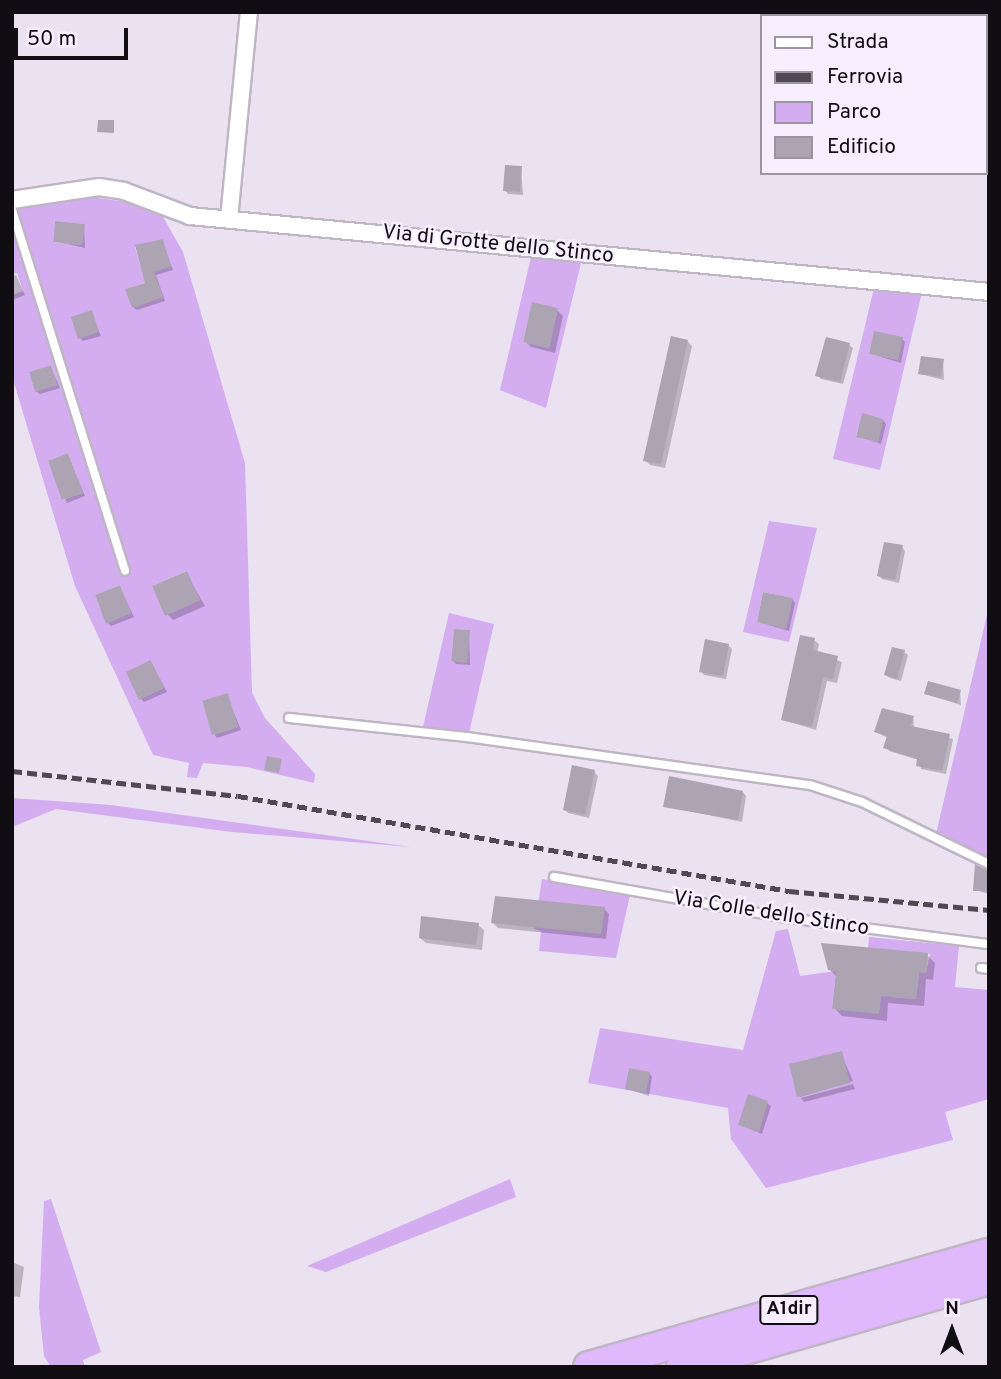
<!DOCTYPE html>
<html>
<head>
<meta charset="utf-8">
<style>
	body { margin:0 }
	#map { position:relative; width:1001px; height:1379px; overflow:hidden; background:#eae1f1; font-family:Overpass,sans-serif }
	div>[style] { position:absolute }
	.green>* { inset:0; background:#d3adf0 }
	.shadow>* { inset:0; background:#0003 }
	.building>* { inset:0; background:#aca3b3 }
	.roads { filter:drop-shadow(2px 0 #beb5c5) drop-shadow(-2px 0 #beb5c5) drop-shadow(0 2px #beb5c5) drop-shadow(0 -2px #beb5c5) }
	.service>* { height:8px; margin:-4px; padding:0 4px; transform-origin:4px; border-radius:4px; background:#fff }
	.minor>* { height:16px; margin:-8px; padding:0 8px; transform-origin:8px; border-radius:8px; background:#fff }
	.motorway>* { height:30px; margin:-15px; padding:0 15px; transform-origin:15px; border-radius:15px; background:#e0b9fd }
	.rail>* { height:4.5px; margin-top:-2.25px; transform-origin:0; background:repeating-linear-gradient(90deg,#4e4952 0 10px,transparent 0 15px) }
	span { translate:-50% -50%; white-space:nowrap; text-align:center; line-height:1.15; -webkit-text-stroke:5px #f7eeff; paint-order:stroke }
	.shield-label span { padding:2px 5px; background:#f7eeff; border:2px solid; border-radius:5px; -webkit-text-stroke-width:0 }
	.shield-label { font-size:19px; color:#100d13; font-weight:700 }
	.street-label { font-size:21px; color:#100d13 }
	.frame { position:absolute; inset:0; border:14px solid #100d13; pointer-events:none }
	.legend { position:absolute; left:760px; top:14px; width:228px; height:161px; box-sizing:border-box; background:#f7eeff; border:2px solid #9b94a1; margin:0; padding:9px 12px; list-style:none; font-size:21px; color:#100d13 }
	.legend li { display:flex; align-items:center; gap:14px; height:35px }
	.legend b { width:35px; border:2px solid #9b94a1 }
	.north { position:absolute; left:917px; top:1295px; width:70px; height:70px; -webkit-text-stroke:5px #f7eeff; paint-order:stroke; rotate:0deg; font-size:19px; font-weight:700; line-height:28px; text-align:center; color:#100d13 }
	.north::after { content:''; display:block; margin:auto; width:24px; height:32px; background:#100d13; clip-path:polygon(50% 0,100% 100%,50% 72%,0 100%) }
	.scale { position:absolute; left:14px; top:28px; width:114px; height:32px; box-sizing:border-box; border:4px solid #100d13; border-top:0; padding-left:9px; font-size:21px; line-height:24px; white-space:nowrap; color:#100d13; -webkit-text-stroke:5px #f7eeff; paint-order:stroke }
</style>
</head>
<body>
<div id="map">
	<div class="green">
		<i style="clip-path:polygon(evenodd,90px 197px,143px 204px,162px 215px,183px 252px,245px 463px,252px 693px,265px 718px,315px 774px,314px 783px,247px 767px,203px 763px,197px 778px,187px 777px,189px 763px,153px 755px,75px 586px,12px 376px,12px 295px,23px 291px,17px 273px,12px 274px,12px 210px,64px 198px,90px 197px,55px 221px,84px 224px,82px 245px,53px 242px,55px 221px,90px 197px,163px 239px,170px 267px,143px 274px,135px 247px,163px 239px,90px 197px,156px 279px,163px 297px,132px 308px,126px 289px,156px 279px,90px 197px,51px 365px,57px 385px,35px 391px,29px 372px,51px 365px,90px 197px,68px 453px,83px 493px,63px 500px,48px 461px,68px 453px,90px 197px,186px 571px,200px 600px,166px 615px,152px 586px,186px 571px,90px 197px,120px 585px,131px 613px,106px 623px,95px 595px,120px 585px,90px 197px,151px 660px,164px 688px,139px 699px,151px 660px,90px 197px,228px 694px,238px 727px,213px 735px,202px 702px,228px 694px)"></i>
		<i style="clip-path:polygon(evenodd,531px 257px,581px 263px,546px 408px,500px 390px,531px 257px,532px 303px,558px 308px,549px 348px,523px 342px,532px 303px)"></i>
		<i style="clip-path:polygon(evenodd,874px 288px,922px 292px,880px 470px,833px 459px,874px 288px,874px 332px,902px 337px,898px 360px,869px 354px,874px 332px,874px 288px,862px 414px,883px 419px,878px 442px,856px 436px,862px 414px)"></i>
		<i style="clip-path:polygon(evenodd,769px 521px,817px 528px,789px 642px,743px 632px,769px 521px,763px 592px,792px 598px,786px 628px,757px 622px,763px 592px)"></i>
		<i style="clip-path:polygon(989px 606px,989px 858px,936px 834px)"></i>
		<i style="clip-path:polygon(evenodd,449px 613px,494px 624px,469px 733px,423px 727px,449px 613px,454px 629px,469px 630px,467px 662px,451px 661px,454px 629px)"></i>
		<i style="clip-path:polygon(12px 798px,111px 805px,411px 847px,232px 832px,56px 809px,12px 827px)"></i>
		<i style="clip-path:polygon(542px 879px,630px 895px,616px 958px,539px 951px,541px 931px,534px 929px)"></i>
		<i style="clip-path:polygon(788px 929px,800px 976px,836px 971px,832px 1009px,879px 1013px,882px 986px,892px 997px,916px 999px,919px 972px,926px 973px,930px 954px,868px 948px,869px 937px,959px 946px,955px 987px,989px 990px,989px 1099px,945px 1112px,953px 1140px,766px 1188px,731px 1139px,728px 1108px,588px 1083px,600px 1028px,743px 1050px,776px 931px)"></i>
		<i style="clip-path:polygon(510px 1179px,516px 1197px,326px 1272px,307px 1266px)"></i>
		<i style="clip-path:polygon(51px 1199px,101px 1352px,83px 1360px,85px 1367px,51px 1367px,44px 1356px,39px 1307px,44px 1201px)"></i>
	</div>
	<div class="shadow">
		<i style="clip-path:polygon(521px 168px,523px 195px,508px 194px,505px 190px)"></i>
		<i style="clip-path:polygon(84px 226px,85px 248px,55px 241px)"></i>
		<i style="clip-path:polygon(162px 241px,173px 270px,156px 275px,165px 301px,137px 310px,133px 307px,147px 284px)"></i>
		<i style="clip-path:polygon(16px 275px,25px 295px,12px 300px,12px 276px)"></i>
		<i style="clip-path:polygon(557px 310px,563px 316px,555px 353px,531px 347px,525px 341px)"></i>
		<i style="clip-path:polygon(91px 312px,101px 336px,83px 341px,80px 338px)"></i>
		<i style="clip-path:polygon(902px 339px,905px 342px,901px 363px,871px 354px)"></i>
		<i style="clip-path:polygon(687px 341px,692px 346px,665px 468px,650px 465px,645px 460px)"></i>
		<i style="clip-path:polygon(849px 345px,853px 348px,843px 384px,821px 379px,817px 375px)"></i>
		<i style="clip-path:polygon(943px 361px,944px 380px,920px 374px)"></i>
		<i style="clip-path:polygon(51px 367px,60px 388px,40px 394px,36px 391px)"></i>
		<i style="clip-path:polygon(883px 420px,886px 424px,881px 444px,858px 436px)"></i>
		<i style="clip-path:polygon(68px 455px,85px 496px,67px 503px,50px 462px)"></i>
		<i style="clip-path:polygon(902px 547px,905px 551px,899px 583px,882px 579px,879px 576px)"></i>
		<i style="clip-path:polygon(186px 573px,205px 606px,173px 620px,167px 614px)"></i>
		<i style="clip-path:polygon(120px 587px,134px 617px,111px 626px,108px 623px)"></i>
		<i style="clip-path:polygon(792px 599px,795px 603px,789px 631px,759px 622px)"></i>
		<i style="clip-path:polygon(469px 632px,470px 665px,456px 664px,453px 661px)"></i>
		<i style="clip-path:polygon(814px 640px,819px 644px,817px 653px,842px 662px,837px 683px,827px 681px,816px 730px,783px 720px)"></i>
		<i style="clip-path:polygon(729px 646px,732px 649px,726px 679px,704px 675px,701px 671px)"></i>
		<i style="clip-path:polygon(904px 652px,908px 655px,901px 681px,890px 678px,886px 675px)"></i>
		<i style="clip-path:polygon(151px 662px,167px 692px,144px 702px,141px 699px)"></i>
		<i style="clip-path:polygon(960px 691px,961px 705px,926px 694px)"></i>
		<i style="clip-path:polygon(227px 695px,241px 730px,217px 738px,214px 734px)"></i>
		<i style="clip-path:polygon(913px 717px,914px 728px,953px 739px,946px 774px,921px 769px,919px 760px,889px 751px,888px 738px,876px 732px)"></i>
		<i style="clip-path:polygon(594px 772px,598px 776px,589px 818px,568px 813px,565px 810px)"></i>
		<i style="clip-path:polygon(743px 792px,746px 796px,742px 822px,665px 806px)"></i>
		<i style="clip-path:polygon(975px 867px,989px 871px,989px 894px,975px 890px)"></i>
		<i style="clip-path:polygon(604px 909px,609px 914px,606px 939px,498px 928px,493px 923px)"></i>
		<i style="clip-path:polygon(478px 925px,484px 930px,482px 950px,426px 943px,420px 938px)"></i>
		<i style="clip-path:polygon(927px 955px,935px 963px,933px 980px,926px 979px,924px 1006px,888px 1003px,887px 1021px,842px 1016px,834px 1008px,837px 977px,829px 969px)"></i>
		<i style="clip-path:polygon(841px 1053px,853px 1081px,800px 1097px,791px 1066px)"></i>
		<i style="clip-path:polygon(649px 1073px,652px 1077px,649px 1096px,627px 1089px)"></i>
		<i style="clip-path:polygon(853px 1084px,855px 1089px,804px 1102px,801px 1098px)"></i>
		<i style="clip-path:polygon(767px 1103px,771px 1106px,762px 1134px,740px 1125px)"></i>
		<i style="clip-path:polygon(12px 1262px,24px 1267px,20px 1297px,12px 1296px)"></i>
	</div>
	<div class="building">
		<i style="clip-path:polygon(98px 120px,114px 120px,114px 133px,97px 132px)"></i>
		<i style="clip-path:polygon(505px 165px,522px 166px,520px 192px,503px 191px)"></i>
		<i style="clip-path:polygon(55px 221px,85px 224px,82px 245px,53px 242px)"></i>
		<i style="clip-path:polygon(163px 239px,171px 267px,154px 271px,163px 297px,132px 308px,125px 289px,145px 283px,135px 245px)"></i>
		<i style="clip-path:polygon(532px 302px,558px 308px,549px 348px,523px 342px)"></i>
		<i style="clip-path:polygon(92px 310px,99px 332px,78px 339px,71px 317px)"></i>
		<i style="clip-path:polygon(874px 331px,903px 337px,898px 360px,869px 354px)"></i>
		<i style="clip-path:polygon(671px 336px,688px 340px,661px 464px,643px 461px)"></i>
		<i style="clip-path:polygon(826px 337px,850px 343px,840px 382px,815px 376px)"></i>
		<i style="clip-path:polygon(921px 356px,944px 359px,941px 377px,918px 374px)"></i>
		<i style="clip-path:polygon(51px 365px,57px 385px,35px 392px,29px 372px)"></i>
		<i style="clip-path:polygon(862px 413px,883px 419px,878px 442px,856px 437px)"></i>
		<i style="clip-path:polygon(68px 453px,83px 493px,62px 500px,48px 461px)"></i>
		<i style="clip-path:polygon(884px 542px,903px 545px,895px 580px,877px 576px)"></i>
		<i style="clip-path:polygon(187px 571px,200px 600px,165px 616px,152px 586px)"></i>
		<i style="clip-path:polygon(120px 585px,131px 613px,106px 624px,95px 595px)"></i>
		<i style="clip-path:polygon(763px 592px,793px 598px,786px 629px,757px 622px)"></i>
		<i style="clip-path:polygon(454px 629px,470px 630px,467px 663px,451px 661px)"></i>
		<i style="clip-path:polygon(800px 635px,815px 638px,813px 650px,838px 656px,833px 679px,823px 677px,812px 727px,781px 720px)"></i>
		<i style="clip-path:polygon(705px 639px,729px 644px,723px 676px,699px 672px)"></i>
		<i style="clip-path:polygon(892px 647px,905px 650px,897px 679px,884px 675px)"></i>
		<i style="clip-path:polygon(151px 660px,164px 688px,139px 700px,126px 672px)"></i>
		<i style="clip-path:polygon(928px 681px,961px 690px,957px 703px,924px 694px)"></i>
		<i style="clip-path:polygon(228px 693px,238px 727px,212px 735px,202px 701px)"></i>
		<i style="clip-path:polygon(882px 708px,914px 716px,911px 726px,950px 734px,942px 771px,916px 766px,917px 759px,883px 748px,887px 736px,874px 732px)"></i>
		<i style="clip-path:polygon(267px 756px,282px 759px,279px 773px,264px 770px)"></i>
		<i style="clip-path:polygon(572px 765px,595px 770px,585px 815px,563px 810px)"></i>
		<i style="clip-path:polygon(669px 776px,743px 791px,738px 820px,663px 807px)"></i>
		<i style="clip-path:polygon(975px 864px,989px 871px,989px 891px,973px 891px)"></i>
		<i style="clip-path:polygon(495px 896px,605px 907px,601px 934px,491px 923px)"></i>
		<i style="clip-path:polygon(421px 916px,479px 923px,476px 945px,419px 938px)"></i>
		<i style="clip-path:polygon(821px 943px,928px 953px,926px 973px,919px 972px,916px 999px,881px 996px,879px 1014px,832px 1009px,836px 971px,828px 970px)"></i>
		<i style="clip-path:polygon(842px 1051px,850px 1083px,797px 1097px,789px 1064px)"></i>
		<i style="clip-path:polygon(629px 1068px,650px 1072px,646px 1093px,625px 1089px)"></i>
		<i style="clip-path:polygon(748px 1094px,768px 1101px,759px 1132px,738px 1125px)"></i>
	</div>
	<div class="roads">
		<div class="service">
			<i style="left:12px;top:210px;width:378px;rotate:72.6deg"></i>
			<i style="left:289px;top:718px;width:179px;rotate:6.1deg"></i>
			<i style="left:467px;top:737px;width:346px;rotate:8deg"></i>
			<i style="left:810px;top:785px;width:55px;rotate:18.1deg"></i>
			<i style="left:862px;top:802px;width:141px;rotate:26deg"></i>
			<i style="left:554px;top:877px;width:230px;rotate:10deg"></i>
			<i style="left:780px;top:917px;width:211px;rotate:7.4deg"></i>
			<i style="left:981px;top:968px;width:8px;rotate:7deg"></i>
		</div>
		<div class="minor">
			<i style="left:12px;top:200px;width:88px;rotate:-8.5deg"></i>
			<i style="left:99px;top:187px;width:25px;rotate:9deg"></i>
			<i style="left:124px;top:191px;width:71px;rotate:20.7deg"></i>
			<i style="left:190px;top:216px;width:803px;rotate:5.43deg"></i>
			<i style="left:229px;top:219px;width:208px;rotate:-84.5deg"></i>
		</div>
		<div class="motorway">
			<i style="left:589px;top:1367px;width:416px;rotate:-15.8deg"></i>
			<i style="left:682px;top:1367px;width:319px;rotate:-16deg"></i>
		</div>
	</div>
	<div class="rail">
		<i style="left:12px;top:771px;width:227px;rotate:6.3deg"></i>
		<i style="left:238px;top:796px;width:559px;rotate:9.78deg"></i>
		<i style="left:789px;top:891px;width:201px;rotate:5.4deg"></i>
	</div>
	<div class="shield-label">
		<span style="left:789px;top:1310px">A1dir</span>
	</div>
	<div class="street-label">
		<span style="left:498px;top:245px;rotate:6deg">Via di Grotte dello Stinco</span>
		<span style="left:771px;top:914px;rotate:9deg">Via Colle dello Stinco</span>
	</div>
	<div class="frame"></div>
	<ul class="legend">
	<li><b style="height:9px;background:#fff"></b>Strada</li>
	<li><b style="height:9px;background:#4e4952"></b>Ferrovia</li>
	<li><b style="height:19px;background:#d3adf0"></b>Parco</li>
	<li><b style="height:19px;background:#aca3b3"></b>Edificio</li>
	</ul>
	<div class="north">N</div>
	<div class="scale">50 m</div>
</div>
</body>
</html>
